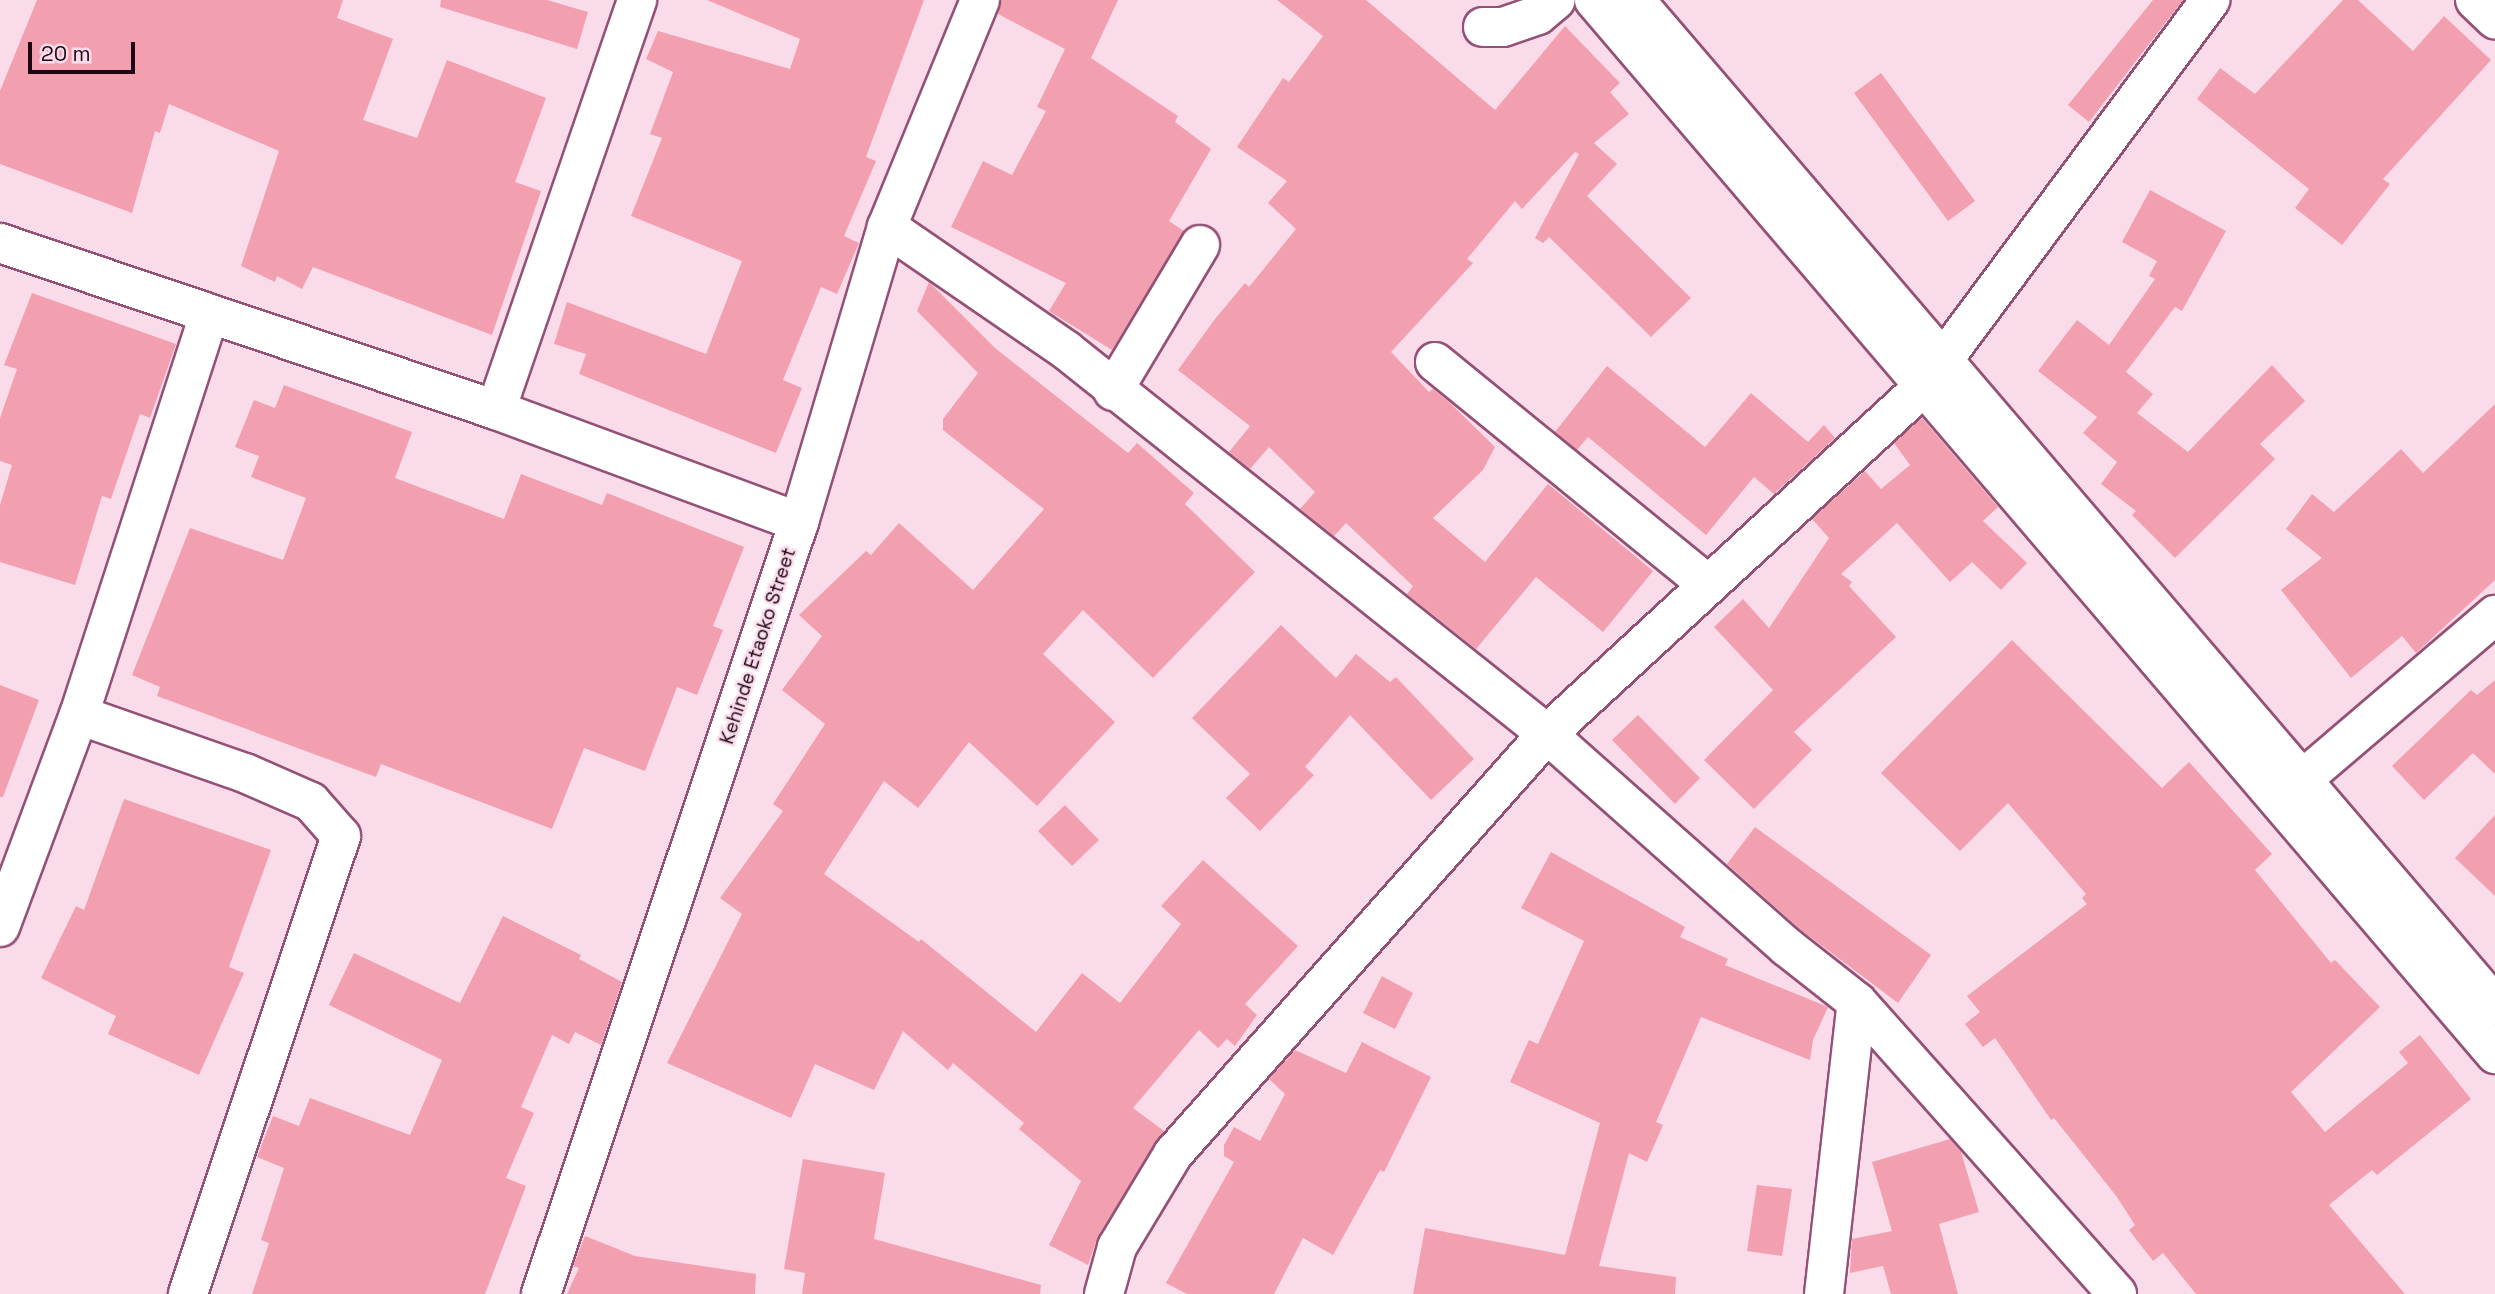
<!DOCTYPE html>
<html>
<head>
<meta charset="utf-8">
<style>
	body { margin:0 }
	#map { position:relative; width:2495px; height:1294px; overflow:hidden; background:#fadbea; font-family:"Space Grotesk",sans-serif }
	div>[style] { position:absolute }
	.building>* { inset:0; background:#f2a0b0 }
	.roads { filter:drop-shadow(2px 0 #945176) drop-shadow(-2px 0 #945176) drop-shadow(0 2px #945176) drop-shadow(0 -2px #945176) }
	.minor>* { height:38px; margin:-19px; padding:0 19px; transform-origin:19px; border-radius:19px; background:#fff }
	span { translate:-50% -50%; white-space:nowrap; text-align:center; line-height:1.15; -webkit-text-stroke:5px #fadbea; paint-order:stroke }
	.street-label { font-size:19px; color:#1d0513 }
	.scale { position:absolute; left:28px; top:42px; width:107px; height:32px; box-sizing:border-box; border:4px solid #1d0513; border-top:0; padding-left:9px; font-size:21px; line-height:24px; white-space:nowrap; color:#1d0513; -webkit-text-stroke:5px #fadbea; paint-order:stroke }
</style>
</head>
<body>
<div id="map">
	<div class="building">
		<i style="clip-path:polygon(37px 0,343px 0,337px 18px,393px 39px,363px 120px,417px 138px,447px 60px,546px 98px,515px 182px,541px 191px,492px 335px,313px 267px,302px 289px,277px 276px,275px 282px,241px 266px,279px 151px,169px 104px,160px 133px,155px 131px,132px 213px,0 164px,0 91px)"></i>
		<i style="clip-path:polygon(441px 0,547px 0,588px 12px,577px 49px,440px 7px)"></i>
		<i style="clip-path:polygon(707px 0,924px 0,866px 157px,876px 161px,844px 236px,859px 243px,837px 294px,821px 287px,783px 380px,802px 388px,776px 453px,579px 374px,586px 354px,554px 344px,567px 302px,706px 354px,742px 261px,631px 216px,662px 138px,650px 134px,673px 72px,646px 59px,658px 31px,790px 69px,800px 39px)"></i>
		<i style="clip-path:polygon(1001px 0,1118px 0,1091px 58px,1178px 116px,1175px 122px,1211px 149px,1169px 221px,1184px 231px,1112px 350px,1049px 311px,1066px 283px,951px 227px,983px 161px,1012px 175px,1046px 111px,1037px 107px,1065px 49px,998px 14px)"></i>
		<i style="clip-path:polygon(1277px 0,1366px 0,1495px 110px,1565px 26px,1620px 83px,1610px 92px,1629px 114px,1594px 143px,1617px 164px,1587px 196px,1691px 298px,1651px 337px,1549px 237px,1543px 243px,1535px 238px,1579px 154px,1575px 152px,1522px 209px,1515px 201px,1467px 259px,1473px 263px,1391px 352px,1429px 392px,1433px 389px,1450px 403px,1495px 447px,1483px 470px,1433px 518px,1485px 562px,1548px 484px,1653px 571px,1603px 632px,1536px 577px,1476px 649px,1407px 594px,1413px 586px,1346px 523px,1334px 536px,1300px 509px,1315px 492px,1269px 447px,1250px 469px,1229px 452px,1250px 426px,1178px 370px,1215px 319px,1245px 283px,1249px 287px,1296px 229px,1268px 203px,1287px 181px,1237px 147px,1283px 78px,1289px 82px,1323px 36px)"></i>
		<i style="clip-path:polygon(2153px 0,2183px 0,2089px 122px,2068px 105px)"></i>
		<i style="clip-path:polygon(2343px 0,2358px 0,2413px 51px,2444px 16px,2491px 60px,2383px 179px,2390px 184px,2342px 245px,2295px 208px,2309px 189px,2197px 99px,2220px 68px,2255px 94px)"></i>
		<i style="clip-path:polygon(1881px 73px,1975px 201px,1948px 221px,1854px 93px)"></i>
		<i style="clip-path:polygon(2150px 190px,2226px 231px,2182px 311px,2175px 307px,2126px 372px,2153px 394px,2137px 413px,2188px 452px,2272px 365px,2305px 401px,2260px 444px,2275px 459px,2175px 558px,2132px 515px,2136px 511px,2101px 484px,2117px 462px,2083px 433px,2097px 417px,2038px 371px,2077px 320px,2109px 345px,2155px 279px,2149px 276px,2157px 261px,2122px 242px)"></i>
		<i style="clip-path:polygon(929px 282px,995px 348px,1128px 453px,1137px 443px,1194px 493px,1185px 504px,1255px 572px,1153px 678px,1083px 610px,1043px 654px,1115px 722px,1037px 806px,969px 742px,918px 808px,884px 781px,824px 874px,919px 942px,921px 939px,1036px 1032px,1082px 973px,1120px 1003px,1181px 924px,1161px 906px,1203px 860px,1298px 946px,1245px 1004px,1257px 1015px,1235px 1046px,1227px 1039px,1218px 1048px,1199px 1030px,1133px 1108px,1164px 1131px,1098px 1236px,1088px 1265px,1049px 1245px,1081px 1181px,1019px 1129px,1024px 1123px,953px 1063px,948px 1070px,903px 1031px,874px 1090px,815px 1064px,791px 1118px,667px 1063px,742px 914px,720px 898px,783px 811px,773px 804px,825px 724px,782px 690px,822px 636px,799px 615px,866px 551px,871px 555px,899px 523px,973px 590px,1044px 509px,943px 430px,943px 419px,978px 373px,917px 311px)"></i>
		<i style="clip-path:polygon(32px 293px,176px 344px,150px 418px,140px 414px,111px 499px,102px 496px,75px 585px,0 562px,0 505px,12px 465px,0 461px,0 418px,17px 369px,4px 365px)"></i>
		<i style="clip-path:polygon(1607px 366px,1705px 447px,1751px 393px,1808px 442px,1824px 425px,1835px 438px,1774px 494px,1754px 477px,1706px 535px,1588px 437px,1577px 450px,1555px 432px)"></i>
		<i style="clip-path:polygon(284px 385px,412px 432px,395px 478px,504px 519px,521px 474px,602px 505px,607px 493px,744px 547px,713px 626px,723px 630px,697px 695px,677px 687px,645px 771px,584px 748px,552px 829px,381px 764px,376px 777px,157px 696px,160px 687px,132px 675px,190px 528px,283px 560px,306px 498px,251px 477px,259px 456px,235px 447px,254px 400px,275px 408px)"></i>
		<i style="clip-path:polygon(2495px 404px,2495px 580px,2416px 653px,2402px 636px,2351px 678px,2281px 590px,2322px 558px,2286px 529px,2312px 494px,2334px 512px,2401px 449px,2423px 473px)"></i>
		<i style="clip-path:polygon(1922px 418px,1998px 507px,1983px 521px,2027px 563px,2001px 590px,1972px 562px,1950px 582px,1897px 523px,1841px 574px,1852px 582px,1849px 586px,1896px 637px,1794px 732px,1812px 750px,1754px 809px,1704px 760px,1773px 690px,1714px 627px,1743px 599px,1769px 628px,1829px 538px,1812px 519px,1865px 471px,1881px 489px,1910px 465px,1894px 443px)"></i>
		<i style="clip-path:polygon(1281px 625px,1336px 678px,1356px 654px,1390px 682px,1396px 677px,1474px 759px,1431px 800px,1350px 715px,1305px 767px,1314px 775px,1260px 831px,1226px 798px,1250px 774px,1192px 718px)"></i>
		<i style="clip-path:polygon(2012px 640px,2162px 788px,2189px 762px,2272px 854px,2255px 870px,2331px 963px,2335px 960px,2380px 1007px,2291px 1092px,2325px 1132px,2408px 1063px,2399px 1052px,2420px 1035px,2471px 1099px,2377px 1175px,2372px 1170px,2329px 1205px,2405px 1294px,2196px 1294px,2163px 1253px,2153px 1261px,2129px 1230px,2135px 1225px,2117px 1197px,2054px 1118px,2051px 1120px,1995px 1038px,1983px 1047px,1965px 1024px,1980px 1012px,1967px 996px,2087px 904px,2082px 898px,2086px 894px,2008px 803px,1960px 851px,1881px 773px)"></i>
		<i style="clip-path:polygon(2495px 680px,2495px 774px,2473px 753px,2424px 800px,2392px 766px,2471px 690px,2477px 695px)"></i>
		<i style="clip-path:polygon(0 685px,39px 700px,3px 797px,0 797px)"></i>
		<i style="clip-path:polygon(1638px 715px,1700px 778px,1675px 804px,1612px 740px)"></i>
		<i style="clip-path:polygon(124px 799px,271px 850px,229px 967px,244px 973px,199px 1075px,108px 1034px,116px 1016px,41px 978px,76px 906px,84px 910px)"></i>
		<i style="clip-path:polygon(1065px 805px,1099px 840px,1072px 866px,1038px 831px)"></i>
		<i style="clip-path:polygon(2495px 815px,2495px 896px,2455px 858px)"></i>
		<i style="clip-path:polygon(1755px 827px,1931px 955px,1898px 1003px,1801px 930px,1727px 864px)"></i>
		<i style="clip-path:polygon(1551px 852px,1685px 927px,1680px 937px,1728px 959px,1725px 965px,1828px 1007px,1813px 1040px,1810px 1060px,1701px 1017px,1656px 1122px,1663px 1125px,1647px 1162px,1629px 1153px,1599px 1266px,1676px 1277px,1675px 1294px,1413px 1294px,1425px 1228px,1565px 1255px,1600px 1123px,1510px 1082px,1529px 1040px,1538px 1044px,1584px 941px,1521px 908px)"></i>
		<i style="clip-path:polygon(503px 916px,581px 955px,579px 959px,622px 982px,601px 1045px,575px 1032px,569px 1044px,552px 1035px,521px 1107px,534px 1113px,506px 1178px,526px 1186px,485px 1294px,252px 1294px,269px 1243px,261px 1240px,284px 1168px,257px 1157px,273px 1116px,299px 1126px,310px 1098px,410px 1135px,442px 1060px,329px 1005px,354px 953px,460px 1003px)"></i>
		<i style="clip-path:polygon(1382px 976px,1413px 993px,1395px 1029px,1363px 1013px)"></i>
		<i style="clip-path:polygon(1362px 1042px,1431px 1077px,1384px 1172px,1380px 1170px,1333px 1255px,1303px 1238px,1274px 1294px,1187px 1294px,1166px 1283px,1234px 1162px,1224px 1156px,1224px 1145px,1234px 1127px,1260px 1141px,1285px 1094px,1269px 1079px,1295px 1050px,1346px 1073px)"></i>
		<i style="clip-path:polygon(1950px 1139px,1961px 1152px,1979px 1212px,1939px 1224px,1958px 1294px,1891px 1294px,1883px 1266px,1850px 1273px,1852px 1239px,1892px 1231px,1872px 1162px)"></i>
		<i style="clip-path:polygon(803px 1159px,885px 1173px,874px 1239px,1041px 1285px,1040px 1294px,802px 1294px,805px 1273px,784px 1269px)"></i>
		<i style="clip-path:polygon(1757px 1185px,1792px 1189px,1782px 1256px,1747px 1251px)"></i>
		<i style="clip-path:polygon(585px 1236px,635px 1256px,756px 1274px,755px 1294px,567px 1294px,579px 1268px,573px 1266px)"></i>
	</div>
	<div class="roads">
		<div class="minor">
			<i style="left:1594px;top:0;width:1387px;rotate:49.47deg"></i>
			<i style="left:1635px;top:0;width:1323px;rotate:49.45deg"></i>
			<i style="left:2475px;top:0;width:28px;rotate:44deg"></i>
			<i style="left:1483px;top:27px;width:20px"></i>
			<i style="left:1503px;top:27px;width:37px;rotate:-19deg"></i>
			<i style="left:1538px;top:15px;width:23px;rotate:-40deg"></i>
			<i style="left:887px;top:227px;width:217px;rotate:34.5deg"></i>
			<i style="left:1066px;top:350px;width:615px;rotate:38.6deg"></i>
			<i style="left:1547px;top:734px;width:321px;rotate:41.6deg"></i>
			<i style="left:1787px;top:947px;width:89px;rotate:38.2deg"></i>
			<i style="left:1857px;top:1002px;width:391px;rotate:48.3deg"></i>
			<i style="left:0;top:243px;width:523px;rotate:18.61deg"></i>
			<i style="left:496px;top:410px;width:323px;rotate:20.3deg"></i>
			<i style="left:1435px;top:362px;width:351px;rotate:39.2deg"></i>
			<i style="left:1113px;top:391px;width:170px;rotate:-59.2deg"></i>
			<i style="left:496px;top:410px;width:434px;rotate:-71deg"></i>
			<i style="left:79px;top:715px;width:176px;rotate:19.3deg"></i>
			<i style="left:245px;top:773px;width:72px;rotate:23.7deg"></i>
			<i style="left:311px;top:802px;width:45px;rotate:48.6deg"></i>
			<i style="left:341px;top:836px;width:483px;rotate:108.5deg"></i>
			<i style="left:2281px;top:792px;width:26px;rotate:-31deg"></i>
			<i style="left:2303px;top:779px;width:253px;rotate:-40.5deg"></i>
			<i style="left:0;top:927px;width:226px;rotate:-69.6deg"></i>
			<i style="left:79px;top:715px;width:422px;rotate:-72deg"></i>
			<i style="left:541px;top:1294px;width:814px;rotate:-71.52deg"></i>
			<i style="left:799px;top:522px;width:308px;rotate:-73.4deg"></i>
			<i style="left:887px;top:227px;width:245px;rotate:-67.7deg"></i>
			<i style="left:1104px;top:1294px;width:49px;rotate:-74.5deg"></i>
			<i style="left:1117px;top:1247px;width:109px;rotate:-58.9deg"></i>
			<i style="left:1173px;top:1154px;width:562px;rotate:-48.32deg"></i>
			<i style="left:1547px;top:734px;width:512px;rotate:-42.7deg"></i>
			<i style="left:1923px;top:387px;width:482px;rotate:-53.4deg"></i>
			<i style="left:1824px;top:1294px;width:294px;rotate:-83.6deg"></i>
		</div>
	</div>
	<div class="street-label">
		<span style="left:758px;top:646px;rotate:-72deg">Kehinde Etaoko Street</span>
	</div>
	<div class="scale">20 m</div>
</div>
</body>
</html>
